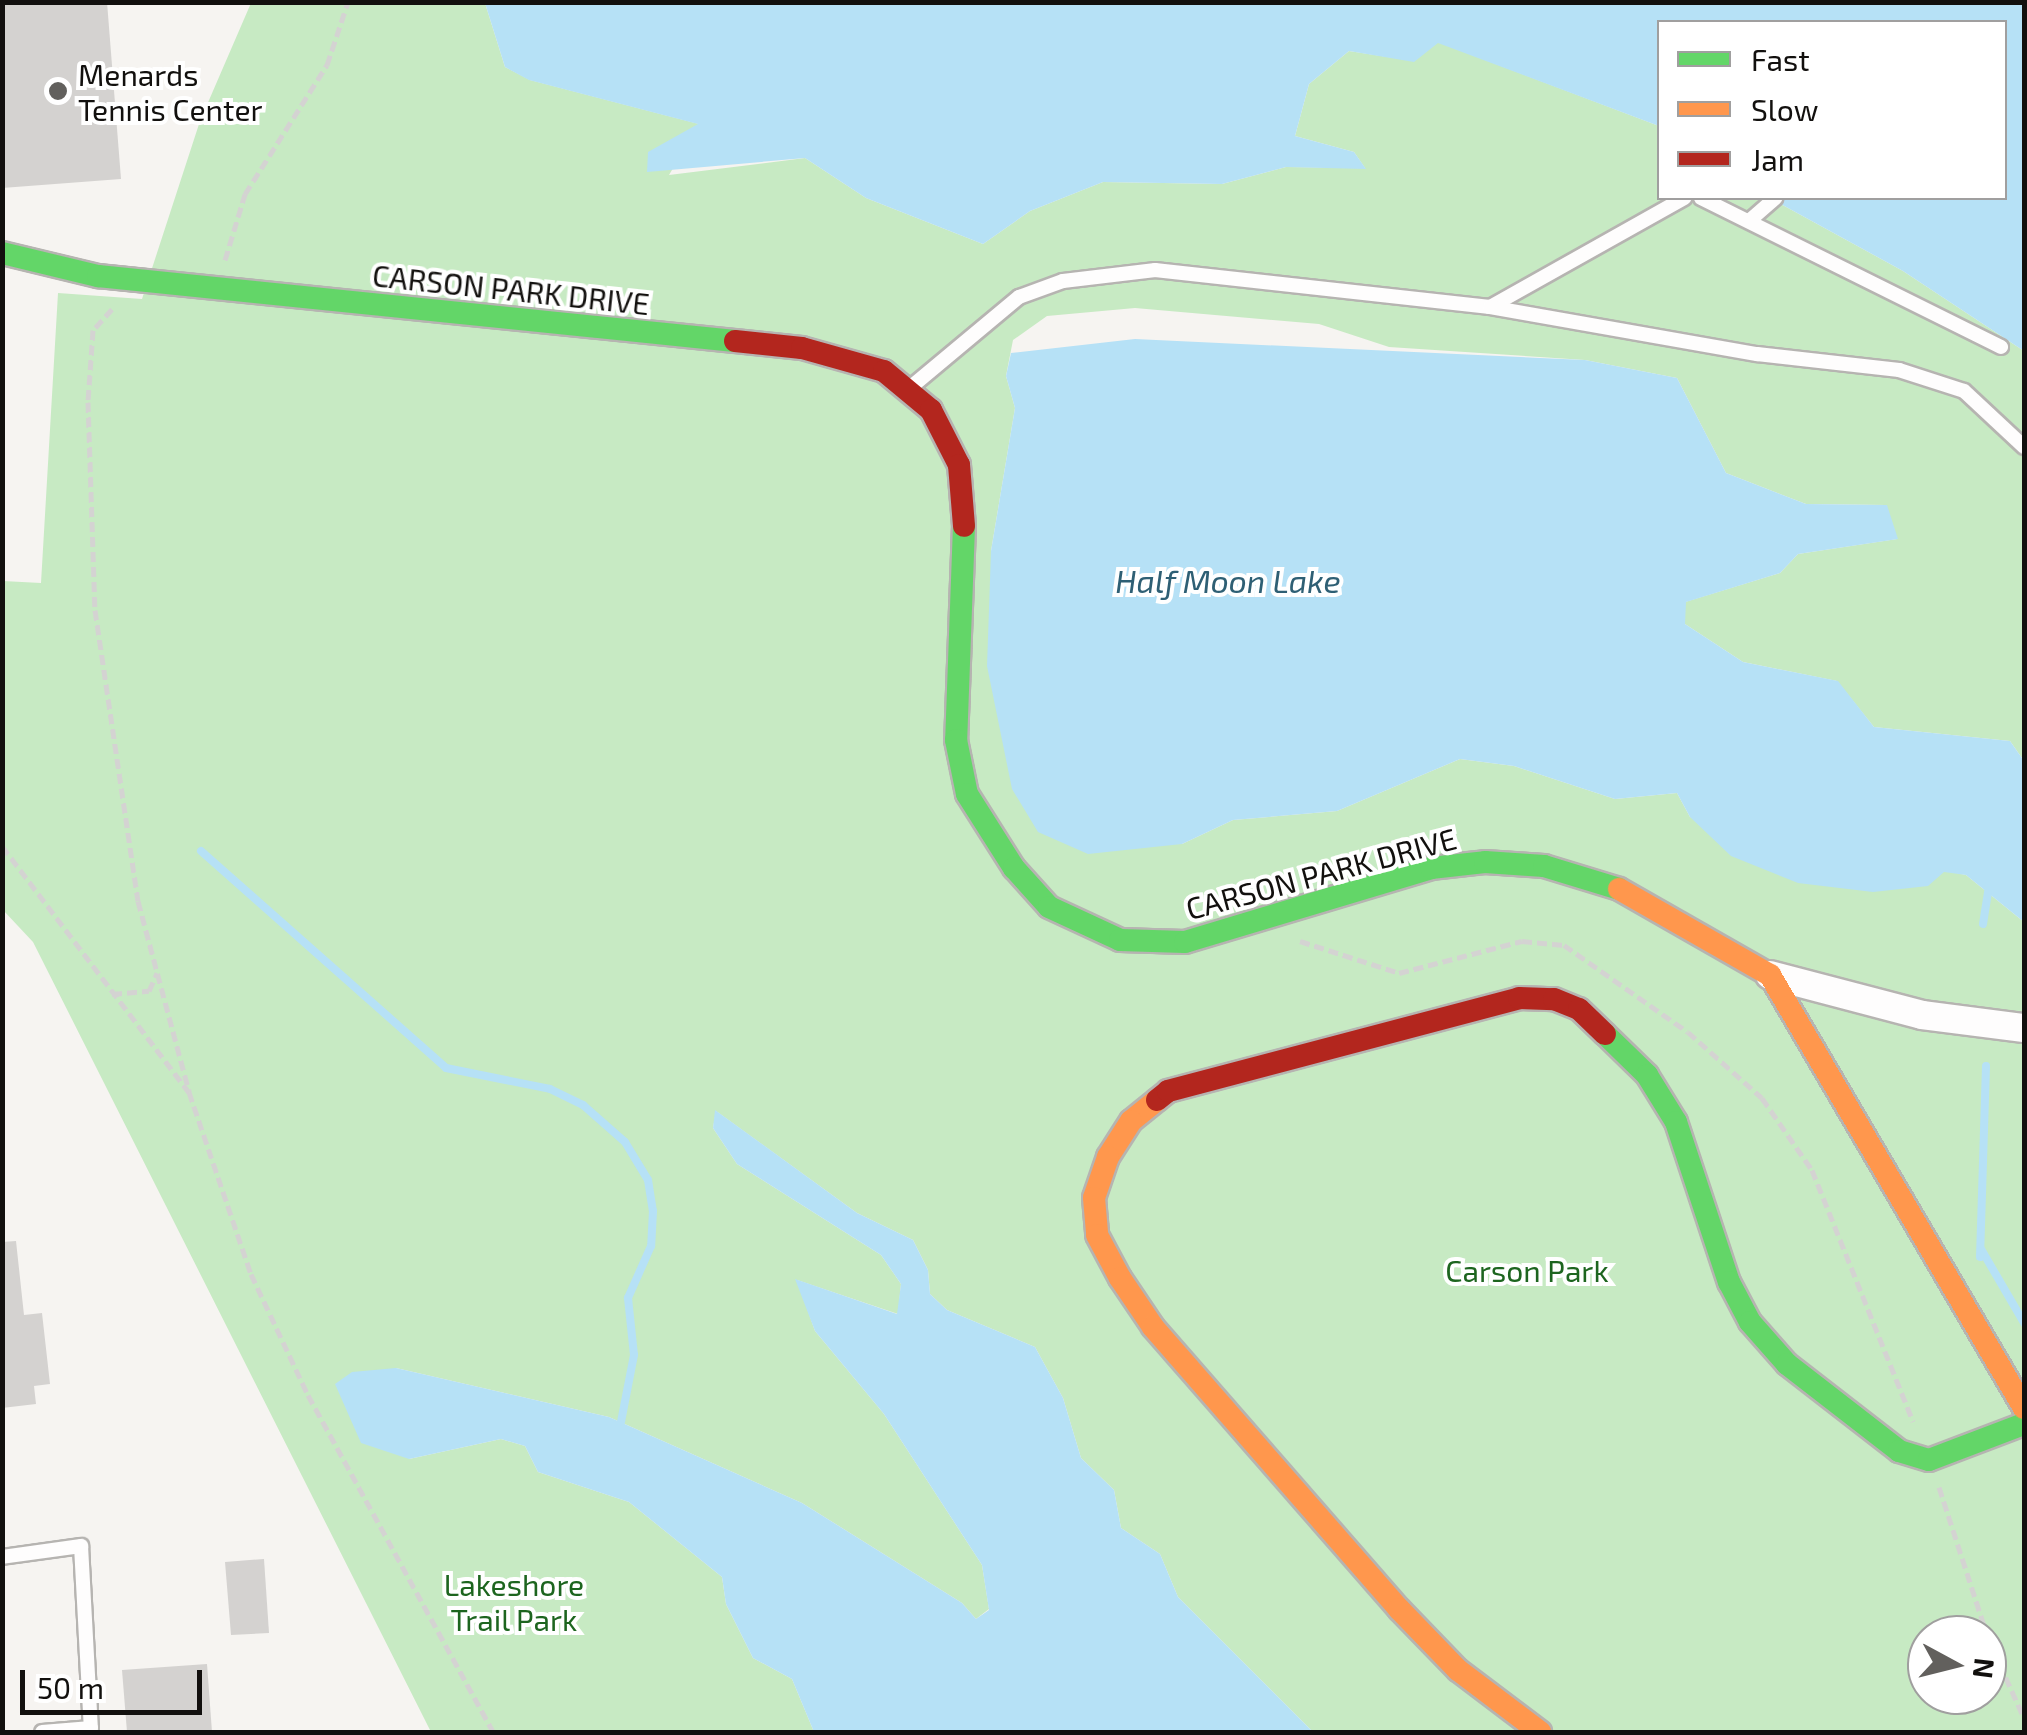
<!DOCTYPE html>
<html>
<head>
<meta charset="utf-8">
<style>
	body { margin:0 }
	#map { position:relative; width:2027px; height:1735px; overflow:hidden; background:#f6f4f1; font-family:"Exo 2",sans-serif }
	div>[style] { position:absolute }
	.green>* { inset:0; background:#c7eac3 }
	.water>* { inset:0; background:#b6e1f6 }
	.stream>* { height:8px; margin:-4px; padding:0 4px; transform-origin:4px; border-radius:4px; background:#b6e1f6 }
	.building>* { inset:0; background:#d4d2d0 }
	.path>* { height:5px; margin-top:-2.5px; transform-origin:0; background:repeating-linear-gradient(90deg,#d4d3d2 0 10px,transparent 0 15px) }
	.roads { filter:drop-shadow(2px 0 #b6b4b1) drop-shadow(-2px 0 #b6b4b1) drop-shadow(0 2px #b6b4b1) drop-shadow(0 -2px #b6b4b1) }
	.lane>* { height:14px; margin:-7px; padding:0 7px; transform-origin:7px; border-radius:7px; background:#fefdfd }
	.street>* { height:28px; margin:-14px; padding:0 14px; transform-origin:14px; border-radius:14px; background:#fefdfd }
	.fast>* { height:22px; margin:-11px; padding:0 11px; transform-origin:11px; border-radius:11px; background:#63d668 }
	.slow>* { height:22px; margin:-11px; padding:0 11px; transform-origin:11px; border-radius:11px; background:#ff974d }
	.jam>* { height:22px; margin:-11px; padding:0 11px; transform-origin:11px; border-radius:11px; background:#b3261e }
	.dots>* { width:28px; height:28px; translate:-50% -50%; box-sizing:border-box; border:5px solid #fff; border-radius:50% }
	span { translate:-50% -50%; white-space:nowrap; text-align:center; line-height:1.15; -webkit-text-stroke:8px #fff; paint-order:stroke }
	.poi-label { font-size:30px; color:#12100e }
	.left { translate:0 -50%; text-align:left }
	.street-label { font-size:30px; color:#12100e }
	.park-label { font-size:30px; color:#1d651f }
	.water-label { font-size:32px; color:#2e5f74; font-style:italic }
	.frame { position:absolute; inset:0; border:5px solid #12100e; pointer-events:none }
	.legend { position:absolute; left:1657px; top:20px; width:350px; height:180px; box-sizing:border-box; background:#fff; border:2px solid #a09f9f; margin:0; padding:12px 18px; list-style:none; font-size:30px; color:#12100e }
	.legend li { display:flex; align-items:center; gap:20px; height:50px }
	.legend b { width:50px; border:2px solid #a09f9f }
	.north { position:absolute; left:1907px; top:1615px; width:100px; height:100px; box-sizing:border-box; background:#fff; border:2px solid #a09f9f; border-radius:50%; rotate:97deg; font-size:28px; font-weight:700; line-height:40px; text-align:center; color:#12100e }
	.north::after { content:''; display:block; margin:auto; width:35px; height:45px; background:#62605d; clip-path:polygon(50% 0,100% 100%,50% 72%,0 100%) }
	.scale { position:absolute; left:20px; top:1670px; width:182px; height:45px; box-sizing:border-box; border:5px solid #12100e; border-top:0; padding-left:12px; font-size:30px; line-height:35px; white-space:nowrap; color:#12100e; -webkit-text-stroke:8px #fff; paint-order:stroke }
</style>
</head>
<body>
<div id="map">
	<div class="green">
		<i style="clip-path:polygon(evenodd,251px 3px,485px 3px,505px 67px,530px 80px,699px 124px,669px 175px,805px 158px,866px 198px,983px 244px,1030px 211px,1103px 182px,1222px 184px,1286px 167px,1365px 168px,1354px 152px,1295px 136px,1309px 84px,1349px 51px,1414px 61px,1438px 42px,1659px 126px,1660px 198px,1770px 198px,1903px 271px,2024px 351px,2024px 761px,2010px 741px,1874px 727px,1837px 681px,1743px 662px,1685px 624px,1685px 602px,1780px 573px,1798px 554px,1897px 539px,1886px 505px,1806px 504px,1726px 473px,1677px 378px,1585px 360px,1389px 347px,1319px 324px,1135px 308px,1047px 316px,1013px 340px,1006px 376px,1015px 408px,991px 551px,1182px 844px,1233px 820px,1337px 811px,1460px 759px,1514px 766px,1615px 799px,1677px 793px,1690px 817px,1966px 875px,2024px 922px,2024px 1732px,1313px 1732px,1178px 1597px,1160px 1554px,1121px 1528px,1114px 1490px,1081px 1458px,1063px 1398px,1035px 1347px,947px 1310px,930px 1294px,928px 1270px,913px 1240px,857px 1213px,716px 1111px,713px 1128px,737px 1164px,881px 1255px,901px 1284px,898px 1314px,797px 1280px,815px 1331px,884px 1414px,982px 1565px,989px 1609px,976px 1619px,962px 1603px,802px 1503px,609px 1417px,396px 1368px,409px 1459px,501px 1439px,525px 1446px,538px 1472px,629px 1502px,722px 1577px,726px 1604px,753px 1658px,792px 1679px,814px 1732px,431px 1732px,33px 942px,3px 910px,3px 581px,41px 583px,58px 293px,142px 299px,200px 121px,251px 3px,1927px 1635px,1987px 1635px,1987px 1695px,1927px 1695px,1927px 1635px)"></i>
	</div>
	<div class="water">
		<i style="clip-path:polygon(485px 3px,2024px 3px,2024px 351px,1903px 271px,1770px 198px,2004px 198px,2004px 22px,1660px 22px,1659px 126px,1438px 43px,1414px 62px,1349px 51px,1309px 84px,1295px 136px,1354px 152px,1366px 169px,1286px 167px,1222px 184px,1103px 182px,1030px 211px,983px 244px,866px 198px,805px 158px,647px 172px,648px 152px,698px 124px,529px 80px,505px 67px)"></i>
		<i style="clip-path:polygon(1135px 339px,1585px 360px,1677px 378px,1726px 473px,1806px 504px,1887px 505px,1898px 539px,1798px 554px,1780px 573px,1686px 602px,1685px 624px,1743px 662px,1838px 681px,1874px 727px,2010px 741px,2024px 761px,2024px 922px,1966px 875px,1944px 872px,1928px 886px,1873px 892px,1798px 883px,1731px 856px,1690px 817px,1677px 793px,1615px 799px,1514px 766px,1460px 759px,1337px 811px,1233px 820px,1182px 844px,1088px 854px,1038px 832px,1012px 789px,987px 666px,991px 551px,1015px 408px,1006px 376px,1011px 353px)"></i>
		<i style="clip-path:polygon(715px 1110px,857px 1213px,913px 1240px,928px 1270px,930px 1294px,947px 1310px,1035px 1347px,1063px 1398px,1081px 1458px,1114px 1490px,1121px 1528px,1160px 1554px,1178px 1597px,1313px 1732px,814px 1732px,792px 1679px,753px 1658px,726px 1604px,722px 1577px,629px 1502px,538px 1472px,525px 1446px,501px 1439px,409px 1459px,361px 1443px,335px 1384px,352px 1372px,396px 1368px,609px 1417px,802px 1503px,962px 1603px,976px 1619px,989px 1610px,982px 1565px,884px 1414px,815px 1331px,795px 1279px,897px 1314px,901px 1284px,881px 1255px,737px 1164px,713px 1128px)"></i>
	</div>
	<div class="stream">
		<i style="left:201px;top:851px;width:327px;rotate:41.5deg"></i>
		<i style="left:446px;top:1068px;width:106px;rotate:11.4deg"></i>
		<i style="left:550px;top:1089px;width:37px;rotate:26deg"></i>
		<i style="left:583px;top:1105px;width:56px;rotate:41.4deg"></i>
		<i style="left:625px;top:1142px;width:44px;rotate:58.8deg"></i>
		<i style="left:648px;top:1180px;width:31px;rotate:81deg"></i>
		<i style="left:653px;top:1211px;width:35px;rotate:93deg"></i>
		<i style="left:651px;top:1246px;width:57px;rotate:113.9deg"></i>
		<i style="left:628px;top:1298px;width:57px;rotate:84deg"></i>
		<i style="left:634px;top:1355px;width:68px;rotate:101deg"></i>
		<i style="left:1983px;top:924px;width:39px;rotate:-81deg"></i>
		<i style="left:1981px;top:1249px;width:86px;rotate:59.8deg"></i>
		<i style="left:1980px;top:1257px;width:191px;rotate:-88.2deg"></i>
	</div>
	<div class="building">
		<i style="clip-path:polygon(2px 2px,107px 2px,121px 179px,2px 188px)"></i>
		<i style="clip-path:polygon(16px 1241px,24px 1315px,42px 1313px,50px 1384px,34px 1386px,36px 1404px,2px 1408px,2px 1242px)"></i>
		<i style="clip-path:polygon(264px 1559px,269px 1633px,231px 1635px,225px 1562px)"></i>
		<i style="clip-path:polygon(207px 1664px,212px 1732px,127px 1732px,122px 1670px)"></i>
	</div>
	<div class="path">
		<i style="left:225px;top:260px;width:69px;rotate:-73.1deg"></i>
		<i style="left:245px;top:194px;width:153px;rotate:-57.6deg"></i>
		<i style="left:327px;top:65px;width:66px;rotate:-71.6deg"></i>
		<i style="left:112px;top:309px;width:28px;rotate:132deg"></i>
		<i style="left:93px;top:330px;width:72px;rotate:94deg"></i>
		<i style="left:88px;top:402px;width:208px;rotate:88.1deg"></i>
		<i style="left:95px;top:610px;width:294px;rotate:81.6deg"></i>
		<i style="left:138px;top:901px;width:198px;rotate:75deg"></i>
		<i style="left:2px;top:846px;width:309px;rotate:52.8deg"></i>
		<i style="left:189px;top:1092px;width:192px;rotate:71.2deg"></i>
		<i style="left:251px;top:1274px;width:134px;rotate:64.8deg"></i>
		<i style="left:308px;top:1395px;width:384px;rotate:61.2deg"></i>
		<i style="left:1300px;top:941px;width:104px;rotate:17.9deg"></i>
		<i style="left:1399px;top:973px;width:127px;rotate:-14.6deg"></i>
		<i style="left:1522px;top:941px;width:42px;rotate:5.4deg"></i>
		<i style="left:1564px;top:945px;width:151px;rotate:35.1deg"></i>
		<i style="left:1688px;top:1032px;width:99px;rotate:41.7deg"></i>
		<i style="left:1762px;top:1098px;width:88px;rotate:55.2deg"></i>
		<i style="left:1812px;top:1170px;width:271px;rotate:68.1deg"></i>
		<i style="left:112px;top:994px;width:37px;rotate:-5deg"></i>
		<i style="left:149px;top:991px;width:20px;rotate:-66deg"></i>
		<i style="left:1939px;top:1487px;width:156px;rotate:72deg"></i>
		<i style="left:1987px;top:1636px;width:90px;rotate:65.7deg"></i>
	</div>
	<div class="roads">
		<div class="lane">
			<i style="left:1701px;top:198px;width:335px;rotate:26.4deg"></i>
			<i style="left:1749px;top:221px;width:35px;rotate:-41deg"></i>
			<i style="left:1490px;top:307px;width:223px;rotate:-29.3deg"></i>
			<i style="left:911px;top:387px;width:141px;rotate:-39.8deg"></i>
			<i style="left:1019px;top:297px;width:47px;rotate:-20deg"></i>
			<i style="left:1063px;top:281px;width:93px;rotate:-6.8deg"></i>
			<i style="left:1155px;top:270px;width:337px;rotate:6.3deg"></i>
			<i style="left:1490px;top:307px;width:271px;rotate:10deg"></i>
			<i style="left:1757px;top:354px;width:143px;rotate:6.4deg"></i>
			<i style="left:1899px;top:370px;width:68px;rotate:17.9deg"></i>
			<i style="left:1964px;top:391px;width:82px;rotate:43deg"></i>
			<i style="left:2px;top:1557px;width:80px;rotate:-7.9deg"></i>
			<i style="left:81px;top:1546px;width:182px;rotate:86.9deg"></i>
			<i style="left:91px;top:1728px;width:49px;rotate:175.3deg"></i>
		</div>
		<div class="street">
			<i style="left:1770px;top:975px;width:157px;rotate:14.7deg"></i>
			<i style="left:1922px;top:1015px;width:103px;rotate:7.3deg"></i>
		</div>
		<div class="fast">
			<i style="left:2px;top:253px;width:99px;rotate:13.5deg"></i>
			<i style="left:98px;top:276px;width:640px;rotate:5.83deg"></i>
			<i style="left:964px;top:526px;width:214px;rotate:92.1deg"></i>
			<i style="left:956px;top:740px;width:55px;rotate:78.5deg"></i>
			<i style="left:967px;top:794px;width:88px;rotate:57.6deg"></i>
			<i style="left:1014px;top:868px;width:52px;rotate:48.1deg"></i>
			<i style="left:1049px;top:907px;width:78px;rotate:24.9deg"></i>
			<i style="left:1120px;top:940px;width:65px;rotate:1.8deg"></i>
			<i style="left:1185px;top:942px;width:257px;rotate:-16.7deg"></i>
			<i style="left:1431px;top:868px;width:54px;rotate:-6.3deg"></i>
			<i style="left:1485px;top:862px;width:59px;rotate:3.9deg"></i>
			<i style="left:1544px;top:866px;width:78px;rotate:17deg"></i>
			<i style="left:1605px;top:1034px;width:59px;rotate:44.3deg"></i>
			<i style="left:1647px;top:1075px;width:55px;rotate:58.3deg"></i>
			<i style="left:1676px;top:1122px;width:169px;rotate:71.7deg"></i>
			<i style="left:1729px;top:1282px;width:45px;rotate:62.3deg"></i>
			<i style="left:1750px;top:1322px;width:56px;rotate:48.6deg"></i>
			<i style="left:1787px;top:1364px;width:142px;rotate:37.8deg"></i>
			<i style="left:1899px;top:1451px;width:31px;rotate:17deg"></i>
			<i style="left:1929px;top:1460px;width:102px;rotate:-20.8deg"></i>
		</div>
		<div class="slow">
			<i style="left:1619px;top:889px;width:174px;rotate:29.7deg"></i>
			<i style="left:1770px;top:975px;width:502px;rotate:59.6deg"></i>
			<i style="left:1157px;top:1100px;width:33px;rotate:141deg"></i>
			<i style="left:1131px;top:1121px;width:43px;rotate:122.6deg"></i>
			<i style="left:1108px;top:1157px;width:43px;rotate:108.9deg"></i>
			<i style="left:1094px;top:1198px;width:37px;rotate:85deg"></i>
			<i style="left:1097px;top:1235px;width:49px;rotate:61.9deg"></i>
			<i style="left:1120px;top:1278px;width:59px;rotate:56deg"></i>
			<i style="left:1153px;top:1327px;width:374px;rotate:48.9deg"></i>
			<i style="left:1399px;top:1609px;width:85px;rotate:46deg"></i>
			<i style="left:1458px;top:1670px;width:103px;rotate:37.1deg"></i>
		</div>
		<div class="jam">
			<i style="left:735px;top:341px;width:67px;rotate:6deg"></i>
			<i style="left:802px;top:348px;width:85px;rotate:15.7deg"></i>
			<i style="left:884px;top:371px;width:61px;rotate:39.7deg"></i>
			<i style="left:931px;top:410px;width:62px;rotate:63deg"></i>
			<i style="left:959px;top:465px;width:61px;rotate:85.3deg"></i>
			<i style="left:1157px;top:1100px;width:14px;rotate:-39deg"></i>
			<i style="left:1168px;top:1091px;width:363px;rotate:-14.8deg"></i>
			<i style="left:1519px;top:998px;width:35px;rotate:2deg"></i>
			<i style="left:1554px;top:999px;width:27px;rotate:22deg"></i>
			<i style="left:1579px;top:1009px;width:36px;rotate:44deg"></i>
		</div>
	</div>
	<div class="dots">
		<i style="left:58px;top:91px;background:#62605d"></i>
	</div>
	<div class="poi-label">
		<span class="left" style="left:78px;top:91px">Menards<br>Tennis Center</span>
	</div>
	<div class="street-label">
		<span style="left:511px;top:289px;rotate:6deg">CARSON PARK DRIVE</span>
		<span style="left:1321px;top:873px;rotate:-15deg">CARSON PARK DRIVE</span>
	</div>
	<div class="park-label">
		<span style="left:1527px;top:1270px">Carson Park</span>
		<span style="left:514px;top:1601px">Lakeshore<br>Trail Park</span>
	</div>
	<div class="water-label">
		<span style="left:1228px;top:580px">Half Moon Lake</span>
	</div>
	<div class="frame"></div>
	<ul class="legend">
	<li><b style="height:12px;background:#63d668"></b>Fast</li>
	<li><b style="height:12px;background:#ff974d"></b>Slow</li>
	<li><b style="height:12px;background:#b3261e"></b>Jam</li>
	</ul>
	<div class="north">N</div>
	<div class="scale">50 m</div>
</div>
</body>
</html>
